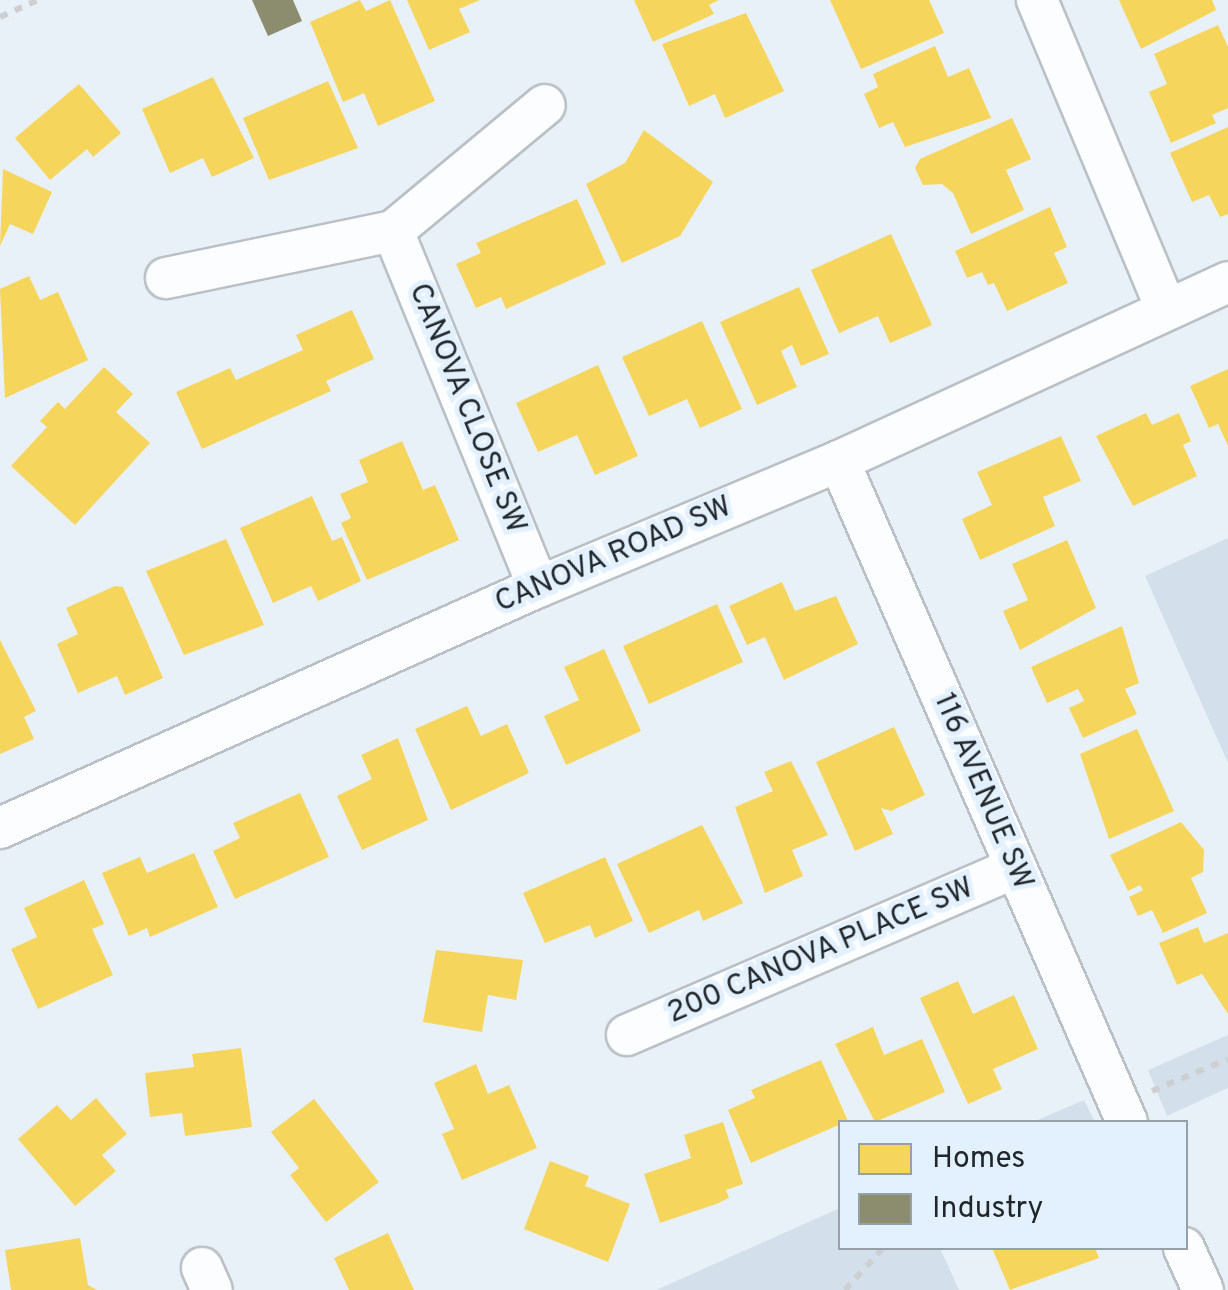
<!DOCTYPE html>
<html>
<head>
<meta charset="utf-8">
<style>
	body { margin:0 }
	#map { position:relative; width:1228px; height:1290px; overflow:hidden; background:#e9f1f8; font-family:Overpass,sans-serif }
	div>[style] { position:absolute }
	.green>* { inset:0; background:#d3e0ec }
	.homes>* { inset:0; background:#f6d55c }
	.industry>* { inset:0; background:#8c8c6e }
	.path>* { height:6px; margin-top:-3px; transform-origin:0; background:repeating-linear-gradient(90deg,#cdcfd1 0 8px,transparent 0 16px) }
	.roads { filter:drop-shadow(2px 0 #bac0c5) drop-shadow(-2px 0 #bac0c5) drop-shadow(0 2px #bac0c5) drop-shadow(0 -2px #bac0c5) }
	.street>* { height:40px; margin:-20px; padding:0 20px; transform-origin:20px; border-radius:20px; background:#fcfdfe }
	span { translate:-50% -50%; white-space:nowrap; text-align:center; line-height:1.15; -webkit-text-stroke:10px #e3f1fe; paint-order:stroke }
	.street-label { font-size:30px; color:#21262a }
	.legend { position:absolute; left:838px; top:1120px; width:350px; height:130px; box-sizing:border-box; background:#e3f1fe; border:2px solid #95a0a9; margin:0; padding:12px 18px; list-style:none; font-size:30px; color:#21262a }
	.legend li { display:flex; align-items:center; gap:20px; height:50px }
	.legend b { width:50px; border:2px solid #95a0a9 }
</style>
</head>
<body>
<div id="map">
	<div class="green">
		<i style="clip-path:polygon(1228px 538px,1228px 763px,1145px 576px)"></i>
		<i style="clip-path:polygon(1228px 1035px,1228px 1088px,1167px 1116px,1148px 1070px)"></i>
		<i style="clip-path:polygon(1084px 1100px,1095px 1122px,1033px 1122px)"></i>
		<i style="clip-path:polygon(840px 1208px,840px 1248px,940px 1248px,959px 1290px,656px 1290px)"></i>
	</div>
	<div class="homes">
		<i style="clip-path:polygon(360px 0,366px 11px,390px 0,435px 101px,378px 126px,364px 93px,343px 102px,310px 22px)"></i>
		<i style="clip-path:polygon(407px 0,480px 0,459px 9px,470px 32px,429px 50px)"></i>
		<i style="clip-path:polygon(634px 0,719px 0,709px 5px,714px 14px,653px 42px)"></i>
		<i style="clip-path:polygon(830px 0,929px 0,944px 33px,861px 69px)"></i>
		<i style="clip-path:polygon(1119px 0,1212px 0,1216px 10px,1141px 49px)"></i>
		<i style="clip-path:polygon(746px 13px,784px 91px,725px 118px,715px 94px,689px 106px,662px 44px)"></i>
		<i style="clip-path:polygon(1218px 25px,1228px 47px,1228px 108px,1212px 115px,1216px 123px,1171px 143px,1149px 92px,1167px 84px,1154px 54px)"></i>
		<i style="clip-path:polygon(935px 46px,948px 77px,969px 68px,991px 118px,905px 147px,893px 122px,879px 128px,864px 94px,878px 87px,873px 74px)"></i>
		<i style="clip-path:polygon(213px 77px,254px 158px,212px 177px,203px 158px,170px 173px,142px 109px)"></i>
		<i style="clip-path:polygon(328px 81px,358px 148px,269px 180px,243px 118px)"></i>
		<i style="clip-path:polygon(79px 84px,121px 133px,93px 157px,87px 149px,50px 180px,15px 138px)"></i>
		<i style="clip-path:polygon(1012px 118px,1031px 159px,1006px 170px,1024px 210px,971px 234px,953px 193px,942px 184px,923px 185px,915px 168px,920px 159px)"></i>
		<i style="clip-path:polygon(1228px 127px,1228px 214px,1220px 217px,1209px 195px,1192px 202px,1170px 153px)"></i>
		<i style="clip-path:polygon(644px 130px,713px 182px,680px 236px,622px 263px,586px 184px,625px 163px)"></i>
		<i style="clip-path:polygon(3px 169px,52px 192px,33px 234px,10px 224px,0 246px)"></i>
		<i style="clip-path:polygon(577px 199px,606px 264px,506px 309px,501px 297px,476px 308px,456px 264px,481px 253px,476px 243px)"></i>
		<i style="clip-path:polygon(1050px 207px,1067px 247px,1054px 253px,1068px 283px,1007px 311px,994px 283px,988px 285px,982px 272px,967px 278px,955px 251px)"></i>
		<i style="clip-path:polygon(891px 234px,932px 325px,890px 343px,878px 316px,839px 333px,811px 270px)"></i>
		<i style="clip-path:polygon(29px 276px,40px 300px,58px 292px,88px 360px,5px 398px,0 289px)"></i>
		<i style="clip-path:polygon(799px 287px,829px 354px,801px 366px,792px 345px,781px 351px,797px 387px,757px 405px,720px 322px)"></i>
		<i style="clip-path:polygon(352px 310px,374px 359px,326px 381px,331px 391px,202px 449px,176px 392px,230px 368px,236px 380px,303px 350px,296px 335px)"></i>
		<i style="clip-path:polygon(702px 321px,742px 409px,700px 428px,687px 399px,649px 416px,622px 357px)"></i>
		<i style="clip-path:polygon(598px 365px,638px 456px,595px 475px,577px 435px,538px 452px,516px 403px)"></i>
		<i style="clip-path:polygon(104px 367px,133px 394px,116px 412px,150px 443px,75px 525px,11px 466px,47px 427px,40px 421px,58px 402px,65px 409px)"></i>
		<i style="clip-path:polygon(1228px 369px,1228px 446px,1218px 424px,1209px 428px,1190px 386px)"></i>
		<i style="clip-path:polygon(1146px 413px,1152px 425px,1179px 413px,1191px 441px,1183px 445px,1197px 476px,1133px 506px,1096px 436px)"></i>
		<i style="clip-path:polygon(1061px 436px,1081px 481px,1043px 497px,1055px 526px,980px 560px,962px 519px,992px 505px,977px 472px)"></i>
		<i style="clip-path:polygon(402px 441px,423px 490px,435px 485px,459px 540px,367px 580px,341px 523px,351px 518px,340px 494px,368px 482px,359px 460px)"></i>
		<i style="clip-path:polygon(312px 496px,332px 541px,342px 537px,361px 581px,318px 601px,311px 586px,273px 603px,240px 528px)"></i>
		<i style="clip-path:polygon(226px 539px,264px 625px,184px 655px,146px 571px)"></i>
		<i style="clip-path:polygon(1067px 540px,1096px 608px,1020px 650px,1003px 611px,1028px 600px,1012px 564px)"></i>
		<i style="clip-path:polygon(782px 582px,795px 611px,836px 596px,858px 644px,784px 680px,765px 637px,747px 645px,729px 606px)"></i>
		<i style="clip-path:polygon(115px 586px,123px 587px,163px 678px,125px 695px,117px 676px,78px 693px,57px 644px,78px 634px,66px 608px)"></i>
		<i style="clip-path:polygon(717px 604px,743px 662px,649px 704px,623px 646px)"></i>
		<i style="clip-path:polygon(1122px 626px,1139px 683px,1125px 689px,1137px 714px,1083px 738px,1069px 708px,1084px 701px,1078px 689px,1047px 703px,1031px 667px)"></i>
		<i style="clip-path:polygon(0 640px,36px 711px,24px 717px,34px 739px,0 754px)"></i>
		<i style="clip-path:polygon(604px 649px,641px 731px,566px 765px,544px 716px,579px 700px,564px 667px)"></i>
		<i style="clip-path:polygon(467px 706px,481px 736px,507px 724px,529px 773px,451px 810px,415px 729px)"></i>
		<i style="clip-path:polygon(894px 727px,925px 795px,891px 811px,881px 808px,893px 834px,855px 851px,816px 762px)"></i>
		<i style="clip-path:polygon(1137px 729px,1174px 811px,1109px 839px,1080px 754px)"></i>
		<i style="clip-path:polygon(398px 738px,428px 820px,362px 850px,337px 796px,372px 779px,361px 755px)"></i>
		<i style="clip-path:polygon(791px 761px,828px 835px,792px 850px,803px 876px,765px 893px,735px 807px,773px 791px,764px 772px)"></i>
		<i style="clip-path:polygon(300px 793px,329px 857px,235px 899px,213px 851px,240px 838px,233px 823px)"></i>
		<i style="clip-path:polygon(1181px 822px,1204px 850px,1203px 872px,1191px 878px,1207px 913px,1163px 933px,1152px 910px,1138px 916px,1129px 897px,1143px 890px,1140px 885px,1128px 891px,1110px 855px)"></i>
		<i style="clip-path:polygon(702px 825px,743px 903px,703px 921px,699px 910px,649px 933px,617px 864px)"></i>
		<i style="clip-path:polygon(194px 853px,218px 907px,150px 937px,147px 928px,129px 936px,102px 873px,140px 857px,147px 873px)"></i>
		<i style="clip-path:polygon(605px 857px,633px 921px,595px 938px,590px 925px,545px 943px,523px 893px)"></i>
		<i style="clip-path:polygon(84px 880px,104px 924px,92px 929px,113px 975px,38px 1009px,11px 949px,37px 937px,24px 908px)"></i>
		<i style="clip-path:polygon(1198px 927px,1204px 943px,1228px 933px,1228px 1014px,1202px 974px,1177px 985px,1159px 943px)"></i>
		<i style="clip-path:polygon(436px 950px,523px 960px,516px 1000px,488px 995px,482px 1032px,423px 1022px)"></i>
		<i style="clip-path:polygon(958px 981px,973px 1014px,1014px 995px,1038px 1049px,993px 1069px,1002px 1089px,968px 1104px,920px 998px)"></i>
		<i style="clip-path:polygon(873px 1027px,884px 1055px,922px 1039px,945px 1092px,875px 1122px,835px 1044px)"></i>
		<i style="clip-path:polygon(241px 1048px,252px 1127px,185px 1136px,182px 1113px,150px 1117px,145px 1073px,194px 1067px,192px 1054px)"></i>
		<i style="clip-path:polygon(821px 1060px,848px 1121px,751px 1163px,728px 1110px,755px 1098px,751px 1090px)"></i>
		<i style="clip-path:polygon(476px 1064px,488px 1094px,509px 1085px,537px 1148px,462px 1180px,442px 1134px,454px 1129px,434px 1083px)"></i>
		<i style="clip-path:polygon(96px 1098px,127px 1134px,102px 1155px,116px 1171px,75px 1206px,18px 1139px,57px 1105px,71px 1120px)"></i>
		<i style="clip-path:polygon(314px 1099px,379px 1182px,326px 1222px,290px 1175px,299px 1168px,271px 1132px)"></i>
		<i style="clip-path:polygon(723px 1122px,743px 1184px,726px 1190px,729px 1198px,716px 1204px,660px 1223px,644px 1174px,691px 1158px,684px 1135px)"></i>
		<i style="clip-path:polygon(550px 1161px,589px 1176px,585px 1186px,630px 1204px,608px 1262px,524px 1229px)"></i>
		<i style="clip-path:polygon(388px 1233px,414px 1290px,349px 1290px,334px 1258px)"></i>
		<i style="clip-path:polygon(80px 1238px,88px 1285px,97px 1290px,11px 1290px,5px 1250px)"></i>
		<i style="clip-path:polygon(992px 1248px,1095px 1248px,1099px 1258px,1010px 1290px)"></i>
	</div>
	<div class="industry">
		<i style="clip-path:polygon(252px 0,293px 0,302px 21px,268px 36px)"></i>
	</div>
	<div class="path">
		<i style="left:0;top:17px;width:42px;rotate:-24.1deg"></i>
		<i style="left:1152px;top:1091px;width:82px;rotate:-22.8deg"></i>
		<i style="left:845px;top:1290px;width:57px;rotate:-47.9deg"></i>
	</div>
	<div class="roads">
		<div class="street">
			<i style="left:1037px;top:0;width:335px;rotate:67.3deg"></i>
			<i style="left:393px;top:231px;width:384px;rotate:67.8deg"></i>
			<i style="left:166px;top:278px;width:232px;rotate:-11.7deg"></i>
			<i style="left:393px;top:231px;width:197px;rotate:-39.7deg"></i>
			<i style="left:839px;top:461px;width:721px;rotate:66.46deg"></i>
			<i style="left:0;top:828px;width:590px;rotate:-24.13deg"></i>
			<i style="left:538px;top:587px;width:326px;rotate:-22.7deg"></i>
			<i style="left:839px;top:461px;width:428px;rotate:-24.7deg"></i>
			<i style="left:627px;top:1035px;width:422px;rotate:-23.3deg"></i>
			<i style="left:1184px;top:1248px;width:46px;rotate:65.7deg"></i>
			<i style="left:202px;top:1268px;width:24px;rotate:66deg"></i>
		</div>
	</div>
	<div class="street-label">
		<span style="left:466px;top:409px;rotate:68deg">CANOVA CLOSE SW</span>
		<span style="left:614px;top:556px;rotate:-23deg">CANOVA ROAD SW</span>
		<span style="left:982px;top:792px;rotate:67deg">116 AVENUE SW</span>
		<span style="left:821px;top:952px;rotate:-23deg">200 CANOVA PLACE SW</span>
	</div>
	<ul class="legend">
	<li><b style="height:28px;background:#f6d55c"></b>Homes</li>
	<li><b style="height:28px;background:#8c8c6e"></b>Industry</li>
	</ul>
</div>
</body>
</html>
